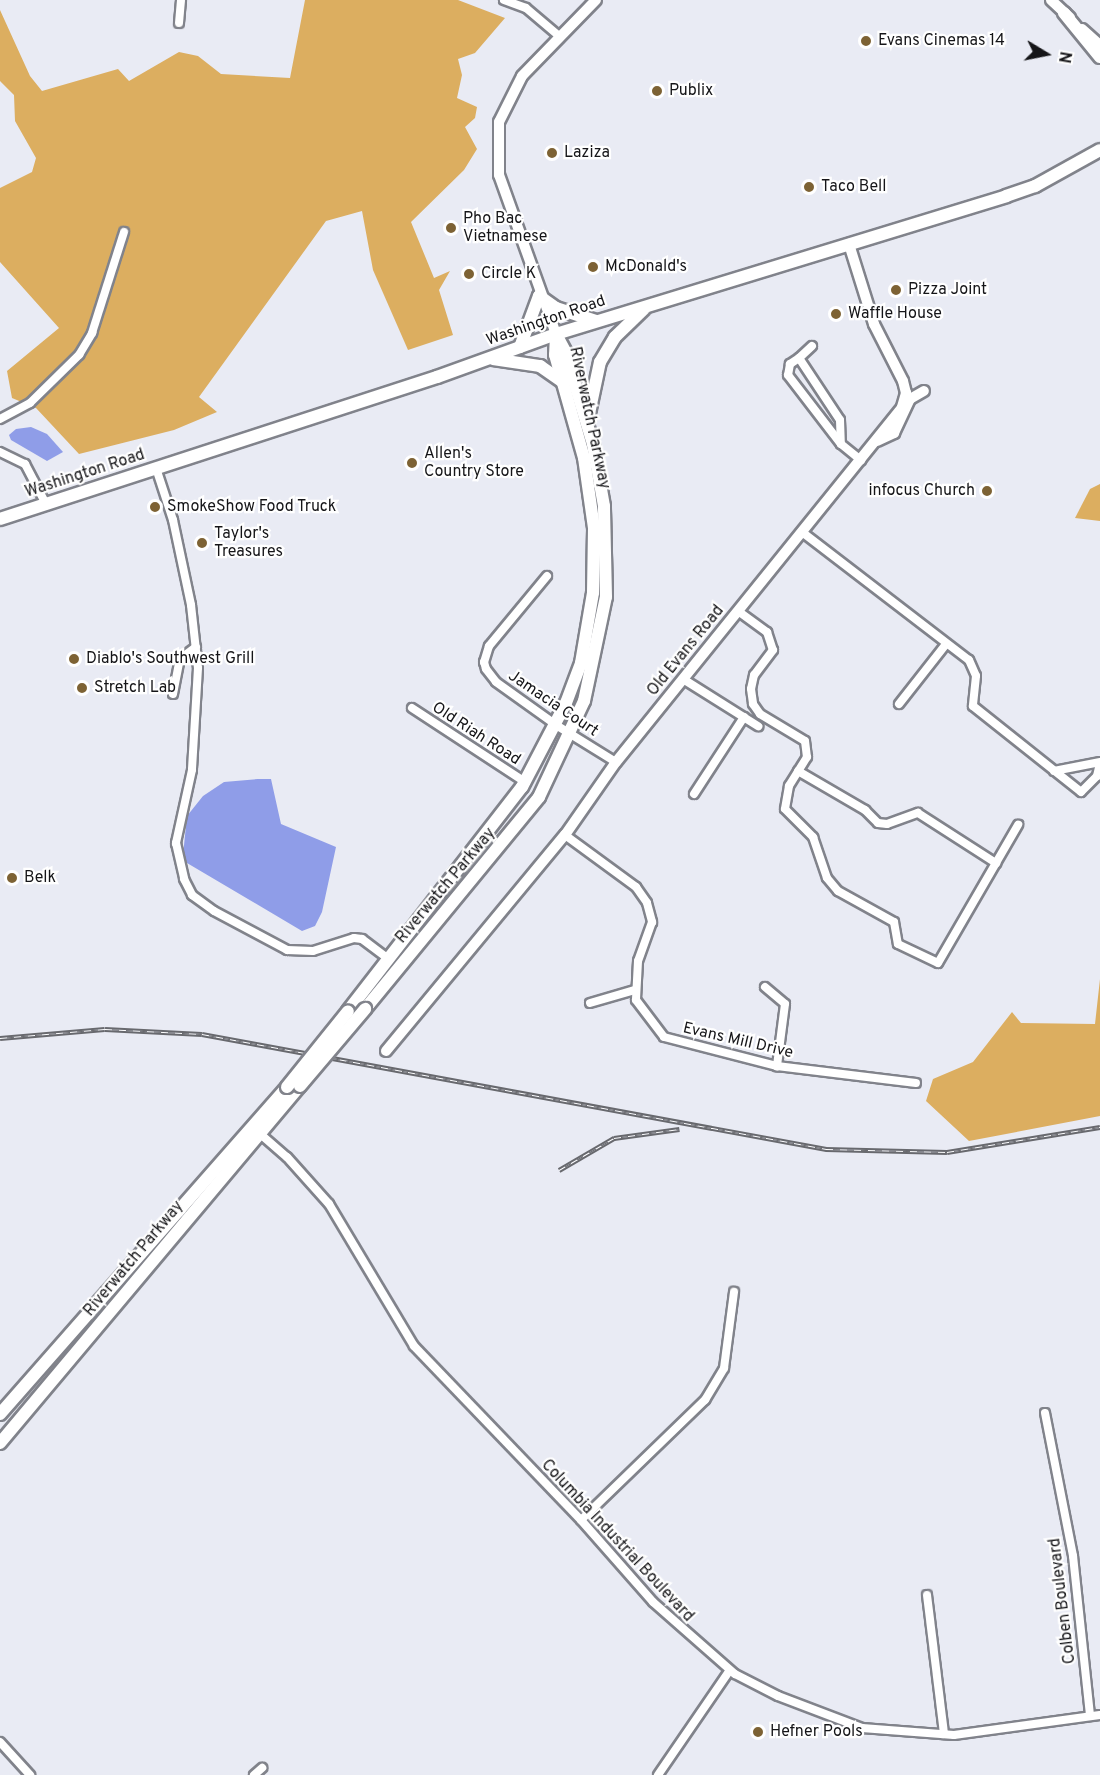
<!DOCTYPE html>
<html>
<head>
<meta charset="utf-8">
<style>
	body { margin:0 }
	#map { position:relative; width:1100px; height:1775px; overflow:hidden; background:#e9ebf4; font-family:Overpass,sans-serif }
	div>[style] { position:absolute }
	.forest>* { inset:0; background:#dcae60 }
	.water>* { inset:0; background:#8f9de8 }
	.roads { filter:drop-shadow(2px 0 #81838b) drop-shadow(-2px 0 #81838b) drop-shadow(0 2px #81838b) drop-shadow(0 -2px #81838b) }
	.minor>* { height:8px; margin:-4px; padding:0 4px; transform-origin:4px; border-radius:4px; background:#fff }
	.tertiary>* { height:10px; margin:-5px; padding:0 5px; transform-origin:5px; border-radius:5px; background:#fff }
	.secondary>* { height:10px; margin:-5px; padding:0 5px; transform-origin:5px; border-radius:5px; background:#fff }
	.primary>* { height:12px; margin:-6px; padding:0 6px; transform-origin:6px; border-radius:6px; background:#fff }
	.rail>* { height:4.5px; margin-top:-2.25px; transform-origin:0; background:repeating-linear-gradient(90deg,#fff 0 7px,#68696e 0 14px); box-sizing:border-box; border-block:2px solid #68696e }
	.bridges { filter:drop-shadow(2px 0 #81838b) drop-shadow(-2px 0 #81838b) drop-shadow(0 2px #81838b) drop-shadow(0 -2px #81838b) }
	.primary-bridge>* { height:12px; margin:-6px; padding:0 6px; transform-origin:6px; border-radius:6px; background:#fff }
	.dots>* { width:16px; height:16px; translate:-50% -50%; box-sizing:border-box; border:3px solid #fff; border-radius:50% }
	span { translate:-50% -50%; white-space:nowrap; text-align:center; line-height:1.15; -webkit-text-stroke:4.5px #fff; paint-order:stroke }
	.poi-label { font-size:16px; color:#151518 }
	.left { translate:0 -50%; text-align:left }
	.right { translate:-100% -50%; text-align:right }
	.street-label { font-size:16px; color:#151518 }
	.north { position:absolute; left:1016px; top:24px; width:60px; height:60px; -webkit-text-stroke:4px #fff; paint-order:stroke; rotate:100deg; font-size:16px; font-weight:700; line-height:24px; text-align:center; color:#151518 }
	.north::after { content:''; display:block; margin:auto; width:21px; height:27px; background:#151518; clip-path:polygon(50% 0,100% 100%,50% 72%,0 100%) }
</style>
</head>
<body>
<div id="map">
	<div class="forest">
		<i style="clip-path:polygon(305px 0,458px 0,505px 18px,475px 53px,458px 59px,462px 75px,457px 98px,477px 107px,475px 118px,465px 127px,477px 149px,464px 170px,411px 222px,434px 278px,450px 271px,439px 290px,453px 335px,408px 350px,373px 270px,362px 211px,326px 221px,199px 397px,217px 412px,174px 430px,79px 454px,36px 408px,12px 398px,7px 371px,59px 328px,0 262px,0 188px,32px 172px,36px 158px,15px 121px,14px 95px,0 81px,0 10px,30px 76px,42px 91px,118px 69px,129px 81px,179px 52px,198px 56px,221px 74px,290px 78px)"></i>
		<i style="clip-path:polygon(1100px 484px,1100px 521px,1075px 518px,1090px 489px)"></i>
		<i style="clip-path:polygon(1100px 979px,1100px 1116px,969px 1141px,926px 1101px,933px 1079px,973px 1062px,1012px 1012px,1021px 1023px,1095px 1024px)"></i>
	</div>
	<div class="water">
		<i style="clip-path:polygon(31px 427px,47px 434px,63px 452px,47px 461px,11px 440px,9px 435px,16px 429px)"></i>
		<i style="clip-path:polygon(258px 779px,271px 779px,281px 824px,336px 847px,322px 912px,315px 926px,302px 931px,187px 863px,183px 855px,187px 816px,203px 796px,224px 782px)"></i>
	</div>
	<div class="roads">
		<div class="minor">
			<i style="left:504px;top:0;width:23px;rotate:20deg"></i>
			<i style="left:526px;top:8px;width:43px;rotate:40.3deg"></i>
			<i style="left:179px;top:23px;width:23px;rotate:-85deg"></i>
			<i style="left:812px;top:346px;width:18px;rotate:137deg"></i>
			<i style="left:799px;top:358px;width:74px;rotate:56.5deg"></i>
			<i style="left:840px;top:420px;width:24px;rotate:88deg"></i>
			<i style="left:841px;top:444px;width:26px;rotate:39deg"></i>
			<i style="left:799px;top:358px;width:11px;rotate:146deg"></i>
			<i style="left:790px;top:364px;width:11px;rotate:100deg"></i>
			<i style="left:788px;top:375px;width:87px;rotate:52.5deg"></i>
			<i style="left:0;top:419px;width:34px;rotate:-28deg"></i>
			<i style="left:30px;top:403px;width:69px;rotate:-44.4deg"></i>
			<i style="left:79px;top:355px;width:26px;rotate:-59deg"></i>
			<i style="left:92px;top:333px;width:106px;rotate:-72.4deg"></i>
			<i style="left:0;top:452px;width:28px;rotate:26deg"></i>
			<i style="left:25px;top:464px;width:45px;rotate:62.3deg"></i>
			<i style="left:156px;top:468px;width:55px;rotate:71.9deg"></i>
			<i style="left:173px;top:520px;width:87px;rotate:78deg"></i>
			<i style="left:191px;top:605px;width:63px;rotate:83.7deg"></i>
			<i style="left:198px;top:668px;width:102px;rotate:93.4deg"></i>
			<i style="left:192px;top:770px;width:75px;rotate:102.4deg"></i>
			<i style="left:176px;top:843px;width:37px;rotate:77deg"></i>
			<i style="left:184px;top:879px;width:18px;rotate:63deg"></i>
			<i style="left:192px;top:895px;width:27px;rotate:36deg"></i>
			<i style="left:214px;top:911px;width:83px;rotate:28.1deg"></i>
			<i style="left:287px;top:950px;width:26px;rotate:2deg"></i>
			<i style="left:313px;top:951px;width:43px;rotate:-17.6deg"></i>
			<i style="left:354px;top:938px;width:8px;rotate:7deg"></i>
			<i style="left:362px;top:939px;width:31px;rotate:37deg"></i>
			<i style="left:802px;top:532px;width:210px;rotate:37.5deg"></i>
			<i style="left:969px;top:660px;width:17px;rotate:66deg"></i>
			<i style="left:976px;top:676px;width:30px;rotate:96deg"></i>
			<i style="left:973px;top:706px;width:138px;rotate:38.5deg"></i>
			<i style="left:1081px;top:792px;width:23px;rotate:-45deg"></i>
			<i style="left:1097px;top:776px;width:13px;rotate:-77deg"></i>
			<i style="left:547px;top:576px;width:91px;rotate:129.6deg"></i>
			<i style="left:489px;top:646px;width:17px;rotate:107deg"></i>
			<i style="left:484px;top:662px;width:7px;rotate:74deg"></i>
			<i style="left:486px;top:669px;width:16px;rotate:52deg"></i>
			<i style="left:496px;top:682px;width:74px;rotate:35.6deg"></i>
			<i style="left:556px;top:725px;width:70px;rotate:31.7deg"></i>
			<i style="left:738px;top:611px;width:36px;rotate:36deg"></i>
			<i style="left:767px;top:632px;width:19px;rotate:72deg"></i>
			<i style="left:773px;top:650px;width:31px;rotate:127deg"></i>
			<i style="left:754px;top:675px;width:14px;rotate:102deg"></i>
			<i style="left:751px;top:689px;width:15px;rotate:82deg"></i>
			<i style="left:753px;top:704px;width:12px;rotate:55deg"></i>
			<i style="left:760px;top:714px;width:52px;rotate:31deg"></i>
			<i style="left:805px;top:741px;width:16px;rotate:83deg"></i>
			<i style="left:807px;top:757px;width:34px;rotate:122deg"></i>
			<i style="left:789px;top:786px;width:23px;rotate:100deg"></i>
			<i style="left:785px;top:809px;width:40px;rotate:45deg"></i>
			<i style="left:813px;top:837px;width:43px;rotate:71.1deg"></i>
			<i style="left:827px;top:878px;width:17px;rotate:50deg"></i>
			<i style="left:838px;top:891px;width:64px;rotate:29deg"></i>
			<i style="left:894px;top:922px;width:22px;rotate:80deg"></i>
			<i style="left:898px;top:944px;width:44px;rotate:25.4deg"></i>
			<i style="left:938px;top:963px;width:160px;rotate:-59.9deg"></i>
			<i style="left:683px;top:679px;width:89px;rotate:32.1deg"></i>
			<i style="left:173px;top:694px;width:36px;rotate:-79deg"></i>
			<i style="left:180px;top:659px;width:20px;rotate:-37deg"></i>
			<i style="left:899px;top:704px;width:76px;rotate:-51.9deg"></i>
			<i style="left:412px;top:708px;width:135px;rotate:33.2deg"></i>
			<i style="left:798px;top:771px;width:78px;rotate:30.2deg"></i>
			<i style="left:865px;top:810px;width:18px;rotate:45deg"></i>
			<i style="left:878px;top:823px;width:9px;rotate:6deg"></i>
			<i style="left:887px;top:824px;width:33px;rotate:-20deg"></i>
			<i style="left:918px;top:813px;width:93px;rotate:32.7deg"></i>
			<i style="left:1054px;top:771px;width:47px;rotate:-11.1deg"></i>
			<i style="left:694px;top:794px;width:92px;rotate:-57deg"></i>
			<i style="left:565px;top:835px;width:88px;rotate:36.2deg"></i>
			<i style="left:636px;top:887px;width:19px;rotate:55deg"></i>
			<i style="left:647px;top:903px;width:20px;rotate:75deg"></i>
			<i style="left:652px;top:922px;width:41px;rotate:109.7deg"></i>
			<i style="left:638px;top:961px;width:39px;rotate:93deg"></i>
			<i style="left:636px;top:1000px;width:46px;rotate:52.9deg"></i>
			<i style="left:664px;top:1037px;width:117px;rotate:14.4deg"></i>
			<i style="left:777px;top:1066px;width:140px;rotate:7deg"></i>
			<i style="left:765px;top:987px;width:26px;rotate:40deg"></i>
			<i style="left:785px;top:1004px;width:63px;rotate:97.4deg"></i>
			<i style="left:590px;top:1003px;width:47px;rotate:-16.1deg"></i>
			<i style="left:258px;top:1132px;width:38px;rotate:41deg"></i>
			<i style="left:287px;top:1157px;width:63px;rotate:48.2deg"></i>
			<i style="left:329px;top:1204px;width:165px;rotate:59.1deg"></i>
			<i style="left:414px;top:1346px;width:241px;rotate:46.2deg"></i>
			<i style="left:581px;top:1520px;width:109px;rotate:48.7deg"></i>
			<i style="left:653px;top:1602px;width:109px;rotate:41.3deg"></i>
			<i style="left:735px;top:1674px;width:48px;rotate:27.1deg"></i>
			<i style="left:778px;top:1696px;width:90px;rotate:20.9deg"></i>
			<i style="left:862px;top:1728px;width:92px;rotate:4.4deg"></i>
			<i style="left:954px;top:1735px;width:147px;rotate:-7.8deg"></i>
			<i style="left:1045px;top:1413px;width:146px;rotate:78.9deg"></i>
			<i style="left:1073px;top:1556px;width:161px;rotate:83.9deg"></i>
			<i style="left:581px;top:1520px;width:173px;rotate:-44.1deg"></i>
			<i style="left:705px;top:1400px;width:37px;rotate:-59deg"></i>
			<i style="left:724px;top:1368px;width:77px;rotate:-82.5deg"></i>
			<i style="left:927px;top:1595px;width:140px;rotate:83deg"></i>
			<i style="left:0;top:1742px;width:45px;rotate:47.7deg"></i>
			<i style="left:254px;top:1775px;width:11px;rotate:-41deg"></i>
			<i style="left:658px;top:1775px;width:127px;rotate:-55.6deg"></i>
		</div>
		<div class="tertiary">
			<i style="left:877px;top:441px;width:19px;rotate:-25deg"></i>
			<i style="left:894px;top:433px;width:38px;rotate:-65deg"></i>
			<i style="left:910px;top:399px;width:16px;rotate:-30deg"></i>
			<i style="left:386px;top:1051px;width:281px;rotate:-50.4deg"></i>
			<i style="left:565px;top:835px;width:89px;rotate:-55.1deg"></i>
			<i style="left:616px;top:762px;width:456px;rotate:-51.1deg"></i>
			<i style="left:902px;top:407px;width:15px;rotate:-74deg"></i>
			<i style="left:906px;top:393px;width:12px;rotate:-104deg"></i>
			<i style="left:903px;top:381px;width:64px;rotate:-117deg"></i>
			<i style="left:874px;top:324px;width:84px;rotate:-107.4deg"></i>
		</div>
		<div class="secondary">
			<i style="left:1051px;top:0;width:26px;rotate:43deg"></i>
			<i style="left:1082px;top:29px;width:24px;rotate:42deg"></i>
			<i style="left:556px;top:334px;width:169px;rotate:-109.7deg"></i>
			<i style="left:499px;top:175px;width:53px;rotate:-90deg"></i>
			<i style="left:499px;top:122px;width:51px;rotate:-63.4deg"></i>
			<i style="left:522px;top:76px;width:106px;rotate:-45.8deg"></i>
		</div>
		<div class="primary">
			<i style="left:1064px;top:13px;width:57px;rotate:50.7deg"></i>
			<i style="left:520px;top:347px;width:54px;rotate:-69.6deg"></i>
			<i style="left:539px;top:296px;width:21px;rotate:35deg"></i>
			<i style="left:556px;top:308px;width:42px;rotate:18deg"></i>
			<i style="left:493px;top:359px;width:48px;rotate:8.5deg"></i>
			<i style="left:540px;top:366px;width:28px;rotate:35deg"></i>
			<i style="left:587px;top:423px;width:62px;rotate:-78deg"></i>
			<i style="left:600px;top:362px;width:29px;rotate:-59deg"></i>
			<i style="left:615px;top:337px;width:40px;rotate:-44deg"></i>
			<i style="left:0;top:519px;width:459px;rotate:-18deg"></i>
			<i style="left:437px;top:377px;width:127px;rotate:-19.9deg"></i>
			<i style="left:556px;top:334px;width:471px;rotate:-17deg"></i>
			<i style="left:1006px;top:196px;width:31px;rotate:-19deg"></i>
			<i style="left:1035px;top:186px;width:74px;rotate:-29deg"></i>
			<i style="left:365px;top:1009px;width:274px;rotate:-50.6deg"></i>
			<i style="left:539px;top:797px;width:106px;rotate:-64.9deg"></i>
			<i style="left:584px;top:701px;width:106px;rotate:-78.1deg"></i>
			<i style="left:606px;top:597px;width:91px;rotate:-91.3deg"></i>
			<i style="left:604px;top:506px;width:63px;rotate:-100.1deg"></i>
			<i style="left:593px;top:444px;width:97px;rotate:-106.8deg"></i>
			<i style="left:565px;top:351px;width:19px;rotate:-118deg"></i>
			<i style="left:348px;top:1011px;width:284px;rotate:-52.2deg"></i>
			<i style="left:522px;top:787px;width:95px;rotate:-62.4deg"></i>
			<i style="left:566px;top:703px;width:43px;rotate:-69.4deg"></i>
			<i style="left:581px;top:663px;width:71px;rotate:-80.3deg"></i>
			<i style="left:593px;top:593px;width:65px;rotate:-89.1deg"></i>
			<i style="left:594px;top:528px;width:71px;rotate:-98.1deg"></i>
			<i style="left:584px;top:458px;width:107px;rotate:-105.7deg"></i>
			<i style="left:555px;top:355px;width:20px;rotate:-87deg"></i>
			<i style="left:0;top:1414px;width:435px;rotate:-48.7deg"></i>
			<i style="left:0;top:1443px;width:466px;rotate:-50deg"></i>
		</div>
	</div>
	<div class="rail">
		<i style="left:0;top:1038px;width:105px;rotate:-4.9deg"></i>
		<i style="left:105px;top:1029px;width:97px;rotate:3deg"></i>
		<i style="left:202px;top:1034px;width:635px;rotate:10.44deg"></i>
		<i style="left:826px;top:1149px;width:121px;rotate:1.4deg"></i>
		<i style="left:947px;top:1152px;width:155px;rotate:-9.3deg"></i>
		<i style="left:559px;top:1170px;width:64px;rotate:-30.2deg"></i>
		<i style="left:614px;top:1138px;width:66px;rotate:-7.9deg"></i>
	</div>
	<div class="bridges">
		<div class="primary-bridge">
			<i style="left:300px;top:1086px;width:101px;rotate:-49.8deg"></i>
			<i style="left:287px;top:1087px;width:97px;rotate:-51.2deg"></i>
		</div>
	</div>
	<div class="dots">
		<i style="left:866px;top:41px;background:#7d6234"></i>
		<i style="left:657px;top:91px;background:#7d6234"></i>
		<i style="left:552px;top:153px;background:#7d6234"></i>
		<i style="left:809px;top:187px;background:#7d6234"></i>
		<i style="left:451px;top:228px;background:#7d6234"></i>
		<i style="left:593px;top:267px;background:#7d6234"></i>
		<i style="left:469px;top:274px;background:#7d6234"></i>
		<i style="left:896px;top:290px;background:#7d6234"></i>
		<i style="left:836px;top:314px;background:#7d6234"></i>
		<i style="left:412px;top:463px;background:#7d6234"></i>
		<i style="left:987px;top:491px;background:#7d6234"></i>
		<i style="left:155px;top:507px;background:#7d6234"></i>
		<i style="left:202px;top:543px;background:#7d6234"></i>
		<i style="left:74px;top:659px;background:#7d6234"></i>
		<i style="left:82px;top:688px;background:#7d6234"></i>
		<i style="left:12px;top:878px;background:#7d6234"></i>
		<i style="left:758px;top:1732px;background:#7d6234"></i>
	</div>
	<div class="poi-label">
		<span class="left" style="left:878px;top:41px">Evans Cinemas 14</span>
		<span class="left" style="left:669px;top:91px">Publix</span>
		<span class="left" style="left:564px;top:153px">Laziza</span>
		<span class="left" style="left:821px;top:187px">Taco Bell</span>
		<span class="left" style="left:463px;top:228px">Pho Bac<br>Vietnamese</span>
		<span class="left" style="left:605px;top:267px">McDonald's</span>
		<span class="left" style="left:481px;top:274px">Circle K</span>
		<span class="left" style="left:908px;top:290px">Pizza Joint</span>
		<span class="left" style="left:848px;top:314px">Waffle House</span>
		<span class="left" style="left:424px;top:463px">Allen's<br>Country Store</span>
		<span class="right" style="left:975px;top:491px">infocus Church</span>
		<span class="left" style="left:167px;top:507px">SmokeShow Food Truck</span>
		<span class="left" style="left:214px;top:543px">Taylor's<br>Treasures</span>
		<span class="left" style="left:86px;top:659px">Diablo's Southwest Grill</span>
		<span class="left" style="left:94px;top:688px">Stretch Lab</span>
		<span class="left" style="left:24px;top:878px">Belk</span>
		<span class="left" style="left:770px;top:1732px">Hefner Pools</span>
	</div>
	<div class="street-label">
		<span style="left:546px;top:321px;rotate:-19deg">Washington Road</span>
		<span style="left:589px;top:418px;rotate:78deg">Riverwatch Parkway</span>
		<span style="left:85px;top:474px;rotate:-18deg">Washington Road</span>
		<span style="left:686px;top:651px;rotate:-51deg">Old Evans Road</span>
		<span style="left:553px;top:704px;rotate:34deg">Jamacia Court</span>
		<span style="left:476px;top:734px;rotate:33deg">Old Riah Road</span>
		<span style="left:446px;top:886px;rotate:-50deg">Riverwatch Parkway</span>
		<span style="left:738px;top:1041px;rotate:13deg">Evans Mill Drive</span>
		<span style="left:134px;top:1259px;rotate:-50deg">Riverwatch Parkway</span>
		<span style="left:617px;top:1541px;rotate:47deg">Columbia Industrial Boulevard</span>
		<span style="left:1063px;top:1601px;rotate:-97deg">Colben Boulevard</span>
	</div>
	<div class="north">N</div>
</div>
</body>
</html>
